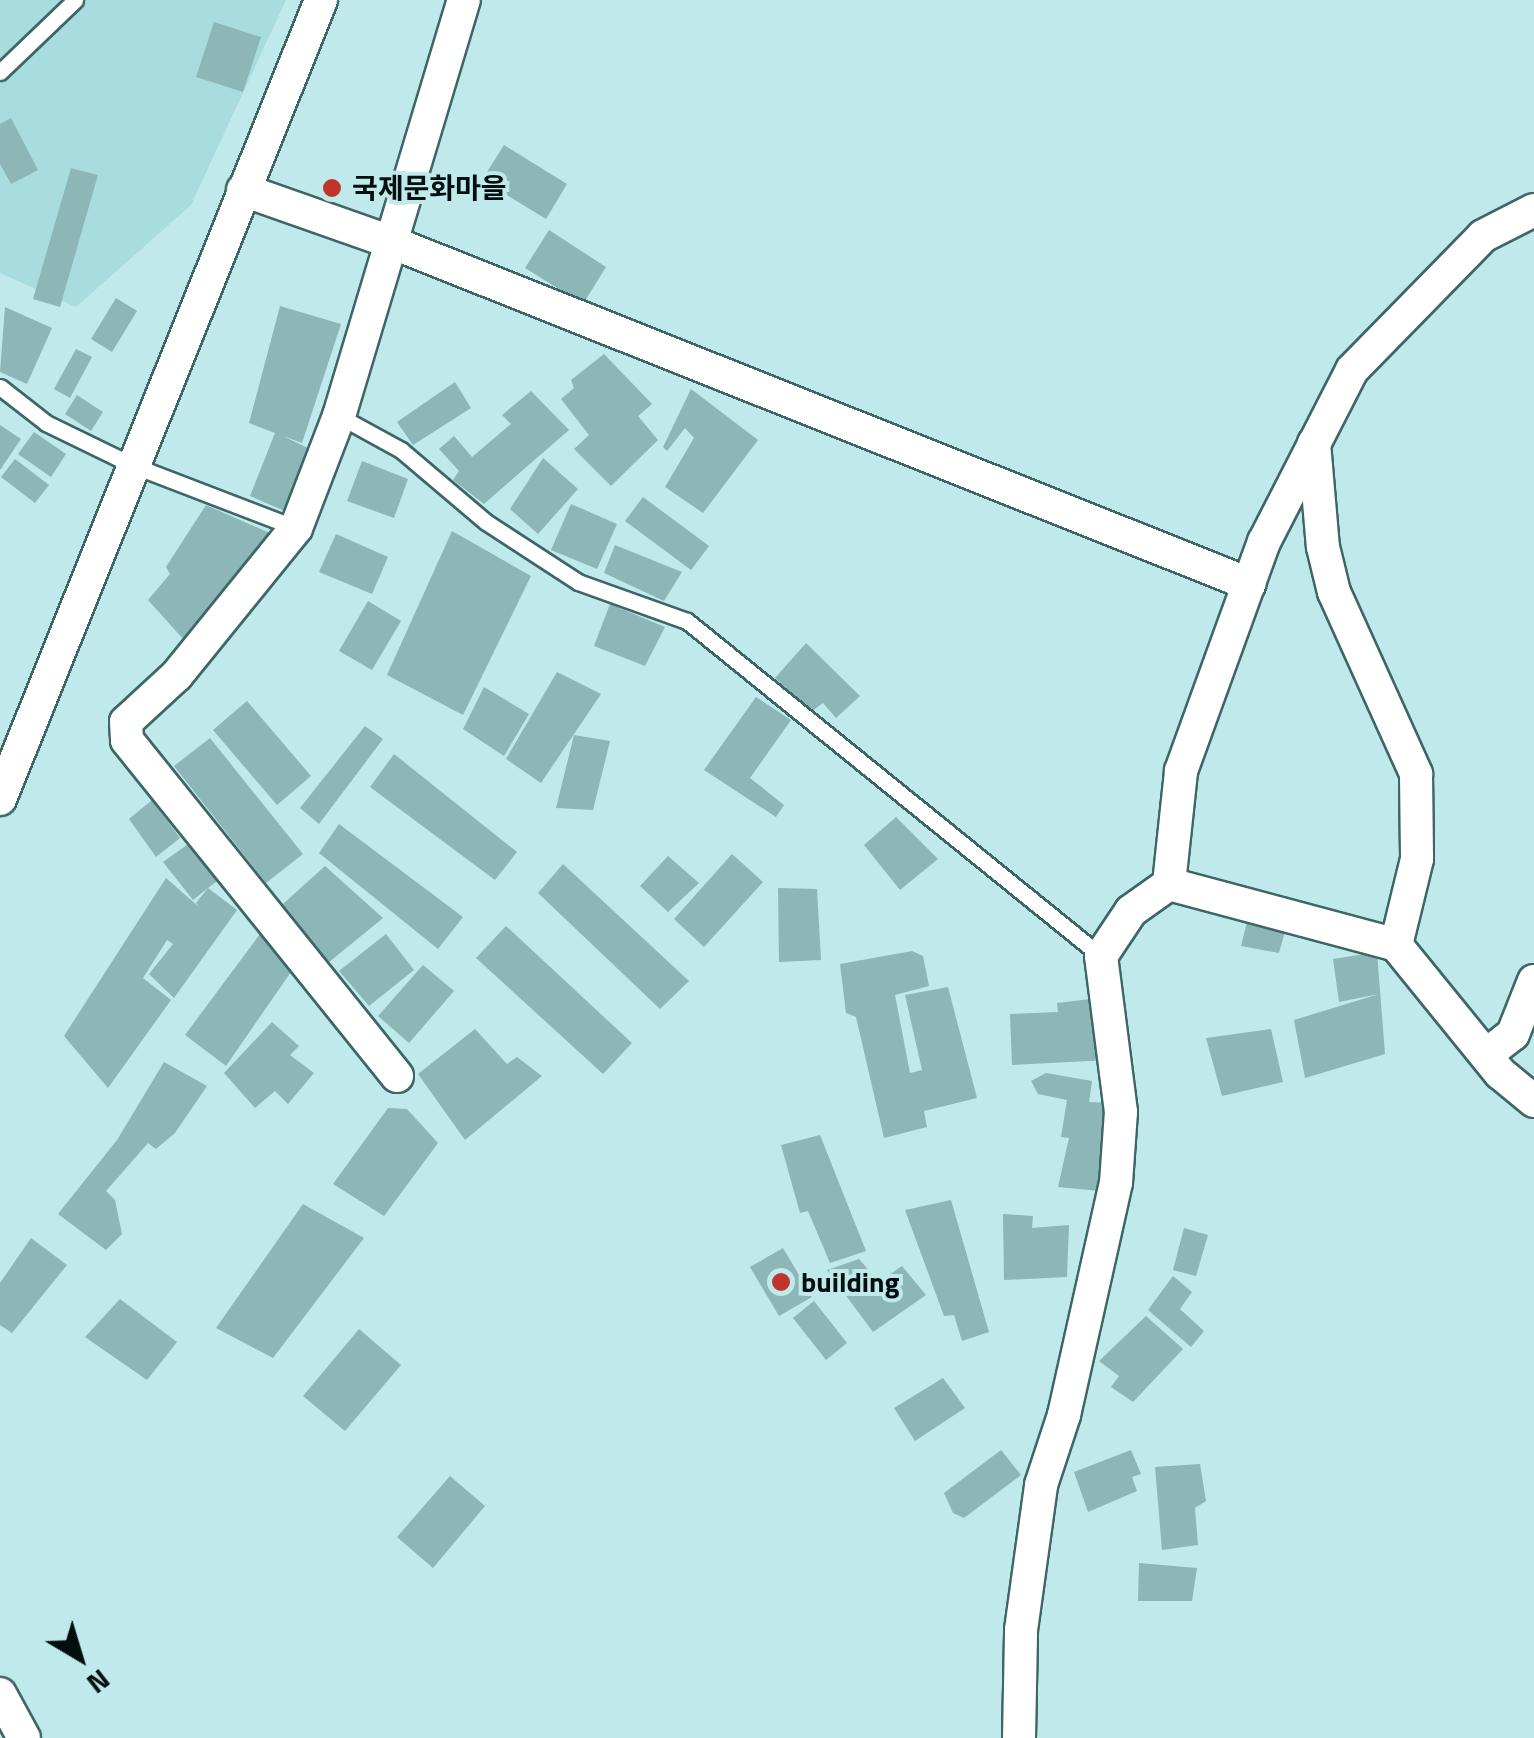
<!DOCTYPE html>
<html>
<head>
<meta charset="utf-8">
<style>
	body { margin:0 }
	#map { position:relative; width:1534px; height:1738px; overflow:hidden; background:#bfe9ea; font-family:"Titillium Web","Noto Sans KR",sans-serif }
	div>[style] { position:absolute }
	.built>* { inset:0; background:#a9dcde }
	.building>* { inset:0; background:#8db6b7 }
	.roads { filter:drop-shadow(2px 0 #3f6667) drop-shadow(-2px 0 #3f6667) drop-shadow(0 2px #3f6667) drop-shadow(0 -2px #3f6667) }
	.lane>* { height:15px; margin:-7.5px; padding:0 7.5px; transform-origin:7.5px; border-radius:7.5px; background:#fff }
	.street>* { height:32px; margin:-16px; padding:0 16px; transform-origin:16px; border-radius:16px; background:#fff }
	.dots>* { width:28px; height:28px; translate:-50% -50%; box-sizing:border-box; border:5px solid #bfe9ea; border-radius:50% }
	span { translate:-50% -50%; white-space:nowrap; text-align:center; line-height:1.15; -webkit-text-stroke:8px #bfe9ea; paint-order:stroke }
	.poi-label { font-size:28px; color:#020e0f; font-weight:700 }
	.left { translate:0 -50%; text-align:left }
	.north { position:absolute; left:30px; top:1608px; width:100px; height:100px; -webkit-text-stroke:8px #bfe9ea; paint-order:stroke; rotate:142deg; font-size:28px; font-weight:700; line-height:40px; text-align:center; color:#020e0f }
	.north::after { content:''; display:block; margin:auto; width:35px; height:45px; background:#020e0f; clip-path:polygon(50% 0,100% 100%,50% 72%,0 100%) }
</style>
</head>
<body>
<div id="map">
	<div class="built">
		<i style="clip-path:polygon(0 0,286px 0,191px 205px,76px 307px,0 273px)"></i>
	</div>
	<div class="building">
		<i style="clip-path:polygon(214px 22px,261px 37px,243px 92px,196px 77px)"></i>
		<i style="clip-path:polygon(11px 118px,38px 170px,11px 184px,0 164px,0 124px)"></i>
		<i style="clip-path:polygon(504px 145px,567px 184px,546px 219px,482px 180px)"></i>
		<i style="clip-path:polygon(71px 168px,98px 175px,60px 307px,33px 299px)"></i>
		<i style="clip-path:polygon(549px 230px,606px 267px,583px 304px,525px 268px)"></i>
		<i style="clip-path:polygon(116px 298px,137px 311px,112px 352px,91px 339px)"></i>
		<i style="clip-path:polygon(280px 306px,341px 324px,302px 443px,283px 436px,312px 450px,287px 512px,250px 496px,275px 433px,249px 423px)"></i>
		<i style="clip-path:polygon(5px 307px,52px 328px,27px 384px,0 372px)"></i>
		<i style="clip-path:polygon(76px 349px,92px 357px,70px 398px,54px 389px)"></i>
		<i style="clip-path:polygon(604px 354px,652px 404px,638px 416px,658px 440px,611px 486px,574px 449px,589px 435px,561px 399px,574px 388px,571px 380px)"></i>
		<i style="clip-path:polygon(455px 382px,471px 408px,413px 445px,397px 422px)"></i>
		<i style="clip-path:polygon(691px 389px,758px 440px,703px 513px,665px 487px,694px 438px,685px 428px,667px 451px,663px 447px)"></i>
		<i style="clip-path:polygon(531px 391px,569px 430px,484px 504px,453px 480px,459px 471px,439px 449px,454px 436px,472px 457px,511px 424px,502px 415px)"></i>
		<i style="clip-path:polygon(77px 395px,103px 412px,91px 431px,65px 414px)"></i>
		<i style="clip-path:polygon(0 425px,21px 439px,0 470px)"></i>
		<i style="clip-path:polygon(34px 432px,66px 454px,51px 477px,18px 454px)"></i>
		<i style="clip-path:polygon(543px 458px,578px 489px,538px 534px,510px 509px)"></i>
		<i style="clip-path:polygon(15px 459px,49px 485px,35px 503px,1px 477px)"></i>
		<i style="clip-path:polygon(362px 461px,408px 479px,394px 518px,347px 501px)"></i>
		<i style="clip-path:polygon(643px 497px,709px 546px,691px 570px,625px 521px)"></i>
		<i style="clip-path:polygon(571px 504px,617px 524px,597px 569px,551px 550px)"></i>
		<i style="clip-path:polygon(206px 505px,270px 533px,185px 641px,148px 600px,170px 574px,166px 567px)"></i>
		<i style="clip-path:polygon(452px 531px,531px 576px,463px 715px,387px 675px)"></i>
		<i style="clip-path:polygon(336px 534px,388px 557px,372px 594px,319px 572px)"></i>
		<i style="clip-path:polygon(615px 545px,682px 572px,664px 601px,604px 573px)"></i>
		<i style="clip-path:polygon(368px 601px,401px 621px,372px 670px,339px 651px)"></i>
		<i style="clip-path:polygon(610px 604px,665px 627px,645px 666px,594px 646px)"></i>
		<i style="clip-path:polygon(806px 643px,860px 696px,836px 718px,823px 703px,811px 712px,775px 678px)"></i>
		<i style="clip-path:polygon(557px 672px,601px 694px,541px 783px,506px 759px)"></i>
		<i style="clip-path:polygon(484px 687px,529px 714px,504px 756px,463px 729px)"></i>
		<i style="clip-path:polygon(756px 697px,791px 720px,750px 778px,784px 805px,776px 817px,704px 770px)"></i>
		<i style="clip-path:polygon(247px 701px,311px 776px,277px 805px,213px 730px)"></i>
		<i style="clip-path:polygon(365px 726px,383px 739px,319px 824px,300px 808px)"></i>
		<i style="clip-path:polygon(574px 735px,610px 741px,593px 810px,556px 808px)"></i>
		<i style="clip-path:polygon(210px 738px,303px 854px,266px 883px,174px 766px)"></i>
		<i style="clip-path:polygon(394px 754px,517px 852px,495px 880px,370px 787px)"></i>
		<i style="clip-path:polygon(152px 800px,180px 838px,156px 857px,129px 819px)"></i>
		<i style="clip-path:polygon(896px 817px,938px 859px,900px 890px,864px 845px)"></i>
		<i style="clip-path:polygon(339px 824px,463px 917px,438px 949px,319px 853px)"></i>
		<i style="clip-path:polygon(191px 842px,221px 878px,208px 888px,237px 910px,174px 998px,149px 974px,173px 944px,167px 940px,143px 978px,171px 1000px,108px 1088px,64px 1036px,166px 878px,199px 907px,196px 903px,208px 888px,193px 900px,163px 862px)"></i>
		<i style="clip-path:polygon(732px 854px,763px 882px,704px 947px,674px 919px)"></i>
		<i style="clip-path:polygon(668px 856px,699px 883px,668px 912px,640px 886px)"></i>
		<i style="clip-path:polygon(563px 864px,689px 981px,660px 1009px,538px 893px)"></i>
		<i style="clip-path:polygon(325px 866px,383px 918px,328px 963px,283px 904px)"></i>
		<i style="clip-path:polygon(778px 888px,817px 889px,821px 960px,779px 962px)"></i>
		<i style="clip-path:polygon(1247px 922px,1286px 928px,1279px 953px,1241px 946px)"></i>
		<i style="clip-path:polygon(506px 926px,632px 1043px,603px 1074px,476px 958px)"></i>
		<i style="clip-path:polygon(260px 934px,293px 969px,226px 1066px,185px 1035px)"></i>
		<i style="clip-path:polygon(386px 934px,414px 970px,369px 1006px,339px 971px)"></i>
		<i style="clip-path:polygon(912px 951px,923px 956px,929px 986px,895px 995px,910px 1073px,922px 1070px,905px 995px,948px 987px,977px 1098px,924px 1111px,927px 1127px,884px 1138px,856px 1017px,846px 1013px,840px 964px)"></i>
		<i style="clip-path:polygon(1377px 952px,1385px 1054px,1305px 1078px,1294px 1020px,1379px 994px,1339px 1002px,1333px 959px)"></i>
		<i style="clip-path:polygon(423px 965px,454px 991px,409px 1043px,378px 1016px)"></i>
		<i style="clip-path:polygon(1099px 998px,1108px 1060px,1012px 1065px,1010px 1014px,1058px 1012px,1057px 1003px)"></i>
		<i style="clip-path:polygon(272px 1022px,299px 1046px,290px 1055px,314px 1073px,288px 1104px,275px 1091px,255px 1108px,224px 1073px)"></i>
		<i style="clip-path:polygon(475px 1029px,507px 1064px,517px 1057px,542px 1076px,465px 1140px,418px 1074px)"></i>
		<i style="clip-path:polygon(1271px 1029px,1283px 1082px,1222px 1096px,1206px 1038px)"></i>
		<i style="clip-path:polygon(164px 1062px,207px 1086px,175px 1133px,156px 1149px,148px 1143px,106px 1191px,115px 1200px,122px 1234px,106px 1250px,58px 1214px,117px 1140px)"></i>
		<i style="clip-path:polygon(1046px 1073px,1092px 1081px,1089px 1102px,1112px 1103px,1100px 1191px,1058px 1187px,1069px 1138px,1061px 1137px,1067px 1100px,1038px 1094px,1031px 1081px)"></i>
		<i style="clip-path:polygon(388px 1108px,407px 1109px,438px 1143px,384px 1216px,333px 1184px)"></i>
		<i style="clip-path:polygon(820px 1135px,866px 1251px,830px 1263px,808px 1211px,800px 1213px,781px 1145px)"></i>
		<i style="clip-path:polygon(951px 1200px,989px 1332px,962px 1341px,954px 1315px,944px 1316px,905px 1210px)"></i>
		<i style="clip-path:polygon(303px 1204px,364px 1238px,273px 1358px,216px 1328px)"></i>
		<i style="clip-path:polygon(1003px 1214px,1033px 1216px,1032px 1228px,1069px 1225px,1067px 1277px,1004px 1280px)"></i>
		<i style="clip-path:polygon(1184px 1228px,1208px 1235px,1196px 1276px,1173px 1270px)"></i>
		<i style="clip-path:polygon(31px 1238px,67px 1265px,12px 1333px,0 1325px,0 1283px)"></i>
		<i style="clip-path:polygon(783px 1248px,812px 1297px,779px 1316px,750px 1267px)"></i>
		<i style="clip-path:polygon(859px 1259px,879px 1282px,902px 1266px,926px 1295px,873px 1332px,827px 1270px)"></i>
		<i style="clip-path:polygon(1173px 1276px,1192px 1292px,1180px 1309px,1204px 1331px,1191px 1347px,1148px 1310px)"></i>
		<i style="clip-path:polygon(120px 1299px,177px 1342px,147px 1380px,85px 1337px)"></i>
		<i style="clip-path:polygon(814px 1301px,847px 1343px,826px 1360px,793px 1318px)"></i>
		<i style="clip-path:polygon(1146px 1316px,1183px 1349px,1133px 1402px,1111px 1387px,1119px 1376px,1099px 1361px)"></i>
		<i style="clip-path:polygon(359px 1329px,401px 1365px,345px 1431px,303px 1396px)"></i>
		<i style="clip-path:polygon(943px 1378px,965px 1408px,915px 1441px,894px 1408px)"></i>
		<i style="clip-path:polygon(1001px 1450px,1021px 1475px,964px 1518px,953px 1513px,944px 1493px)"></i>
		<i style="clip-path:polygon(1131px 1450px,1141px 1474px,1132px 1477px,1137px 1491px,1088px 1512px,1074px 1472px)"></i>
		<i style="clip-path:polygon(1200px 1464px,1206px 1501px,1195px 1508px,1198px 1545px,1162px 1550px,1155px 1467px)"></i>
		<i style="clip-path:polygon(450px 1476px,485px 1506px,433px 1568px,397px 1537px)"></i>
		<i style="clip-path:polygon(1139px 1563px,1197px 1568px,1192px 1601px,1138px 1601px)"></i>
	</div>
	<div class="roads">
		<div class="lane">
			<i style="left:0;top:72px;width:104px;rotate:-43.8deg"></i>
			<i style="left:0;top:387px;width:58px;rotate:38deg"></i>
			<i style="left:46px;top:423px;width:96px;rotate:26deg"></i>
			<i style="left:132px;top:465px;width:176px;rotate:21deg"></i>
			<i style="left:339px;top:416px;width:71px;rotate:28.7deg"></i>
			<i style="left:401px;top:450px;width:111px;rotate:40.3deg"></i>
			<i style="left:486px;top:522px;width:110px;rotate:33.1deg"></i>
			<i style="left:578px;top:582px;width:116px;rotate:19.7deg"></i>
			<i style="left:687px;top:621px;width:533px;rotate:38.98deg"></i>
		</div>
		<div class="street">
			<i style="left:243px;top:190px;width:157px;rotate:19.4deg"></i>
			<i style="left:391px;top:242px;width:924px;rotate:21.73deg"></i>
			<i style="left:1314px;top:443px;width:104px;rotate:85.1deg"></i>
			<i style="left:1323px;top:547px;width:46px;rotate:76.3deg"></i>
			<i style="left:1334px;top:592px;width:200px;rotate:65.7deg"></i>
			<i style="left:1416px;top:774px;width:85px;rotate:89.3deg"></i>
			<i style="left:1417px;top:859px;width:89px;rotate:103.7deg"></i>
			<i style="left:0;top:799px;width:861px;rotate:-68.11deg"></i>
			<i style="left:1169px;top:884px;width:114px;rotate:-83.9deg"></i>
			<i style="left:1181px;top:771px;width:244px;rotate:-70.1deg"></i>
			<i style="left:1264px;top:542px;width:193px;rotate:-62.9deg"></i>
			<i style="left:1352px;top:370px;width:187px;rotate:-45.6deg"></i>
			<i style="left:1483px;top:236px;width:57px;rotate:-27deg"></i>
			<i style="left:1486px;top:1055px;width:34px;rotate:-38deg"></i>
			<i style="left:1513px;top:1034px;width:57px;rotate:-68.4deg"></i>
			<i style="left:397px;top:1076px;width:431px;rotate:-128.8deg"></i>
			<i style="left:127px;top:740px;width:18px;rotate:-93deg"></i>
			<i style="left:126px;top:722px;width:69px;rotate:-42.7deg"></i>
			<i style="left:177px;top:675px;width:189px;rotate:-51deg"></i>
			<i style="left:296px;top:528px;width:120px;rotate:-69deg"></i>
			<i style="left:339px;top:416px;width:434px;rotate:-73.3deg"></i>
			<i style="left:0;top:1694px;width:50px;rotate:61.4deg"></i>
			<i style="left:1019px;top:1738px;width:108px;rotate:-88.9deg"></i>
			<i style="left:1021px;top:1630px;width:146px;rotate:-82.1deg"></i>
			<i style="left:1041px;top:1485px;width:74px;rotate:-71.8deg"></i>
			<i style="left:1064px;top:1415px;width:238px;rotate:-77.4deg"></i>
			<i style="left:1116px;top:1183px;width:71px;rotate:-86deg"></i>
			<i style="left:1121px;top:1112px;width:157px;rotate:-97.3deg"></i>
			<i style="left:1101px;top:956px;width:54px;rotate:-56.3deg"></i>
			<i style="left:1131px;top:911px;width:47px;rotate:-35.4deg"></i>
			<i style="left:1169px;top:884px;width:235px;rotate:15deg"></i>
			<i style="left:1396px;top:945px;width:165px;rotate:50.9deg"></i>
			<i style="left:1500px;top:1073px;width:44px;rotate:39.5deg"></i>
		</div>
	</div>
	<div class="dots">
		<i style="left:332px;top:188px;background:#c1332d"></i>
		<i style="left:781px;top:1282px;background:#c1332d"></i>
	</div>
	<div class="poi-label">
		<span class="left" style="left:352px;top:188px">국제문화마을</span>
		<span class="left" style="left:801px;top:1282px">building</span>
	</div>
	<div class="north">N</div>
</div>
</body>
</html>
